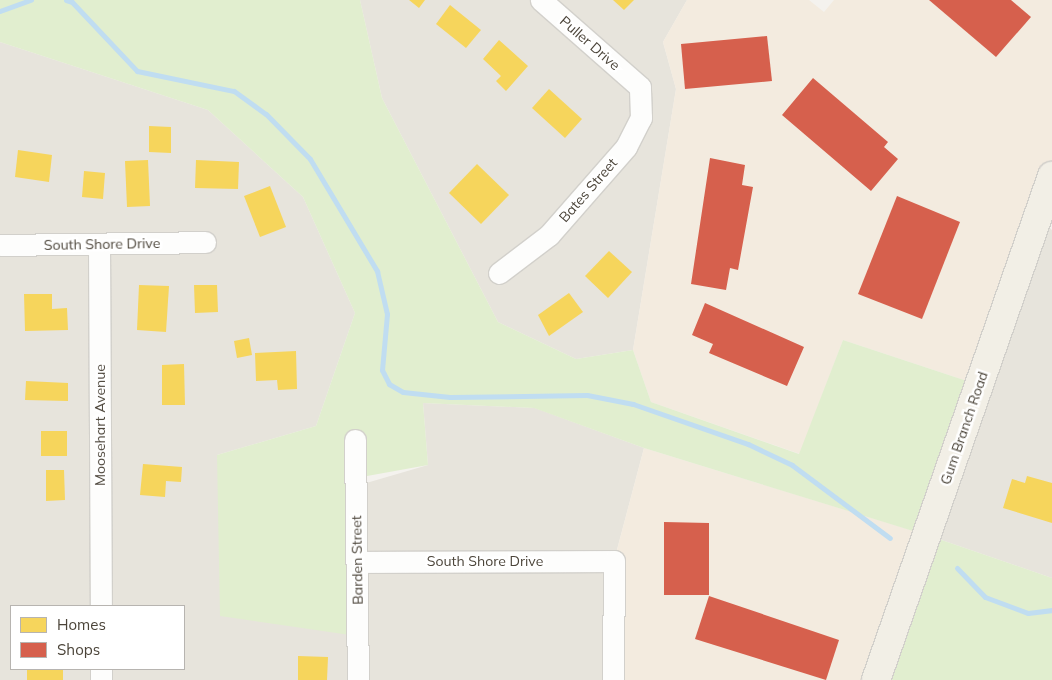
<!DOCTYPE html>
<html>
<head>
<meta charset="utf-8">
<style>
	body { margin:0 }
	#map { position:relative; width:1052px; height:680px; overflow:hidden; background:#f4f2ee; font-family:Mulish,sans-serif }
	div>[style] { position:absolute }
	.residential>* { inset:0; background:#e7e4dc }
	.commercial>* { inset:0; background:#f3ebdf }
	.green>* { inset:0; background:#e1eecf }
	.homes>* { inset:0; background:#f6d55c }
	.shops>* { inset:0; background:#d6604d }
	.stream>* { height:5px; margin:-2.5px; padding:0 2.5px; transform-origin:2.5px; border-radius:2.5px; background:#c0ddf1 }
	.roads { filter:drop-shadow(1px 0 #d2d0cb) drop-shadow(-1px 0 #d2d0cb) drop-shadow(0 1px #d2d0cb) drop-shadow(0 -1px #d2d0cb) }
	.minor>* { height:21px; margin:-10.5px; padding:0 10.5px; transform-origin:10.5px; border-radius:10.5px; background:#fdfdfc }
	.major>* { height:28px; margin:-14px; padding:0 14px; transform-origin:14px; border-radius:14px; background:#f2efe6 }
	span { translate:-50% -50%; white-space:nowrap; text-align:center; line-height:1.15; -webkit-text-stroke:5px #fff; paint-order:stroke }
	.street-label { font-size:14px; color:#4b4439 }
	.legend { position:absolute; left:10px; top:605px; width:175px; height:65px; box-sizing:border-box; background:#fff; border:1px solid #b7b4b0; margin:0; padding:6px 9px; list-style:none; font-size:15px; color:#4b4439 }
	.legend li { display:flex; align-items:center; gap:10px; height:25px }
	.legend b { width:25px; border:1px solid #b7b4b0 }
</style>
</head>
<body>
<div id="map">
	<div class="residential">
		<i style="clip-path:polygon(360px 0,687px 0,663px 42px,676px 89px,633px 350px,576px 359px,498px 322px,382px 98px)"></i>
		<i style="clip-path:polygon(evenodd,0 42px,208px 110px,303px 197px,355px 313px,316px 426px,217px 455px,356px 486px,428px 465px,423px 403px,535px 408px,644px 448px,614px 561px,613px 680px,0 680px,0 42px,11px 606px,184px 606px,184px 669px,11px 669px,11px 606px)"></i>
		<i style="clip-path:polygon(1038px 218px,1052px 230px,1052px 578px,927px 535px)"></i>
	</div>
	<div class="commercial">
		<i style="clip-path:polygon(687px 0,809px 0,824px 12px,834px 0,1052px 0,1052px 176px,979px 385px,843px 340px,800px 454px,651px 402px,633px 350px,676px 89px,663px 42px)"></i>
		<i style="clip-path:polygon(644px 448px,927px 535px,876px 680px,613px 680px,614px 561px)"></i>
	</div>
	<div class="green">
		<i style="clip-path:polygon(0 0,360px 0,382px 98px,498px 322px,576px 359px,633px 350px,651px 402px,799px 454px,843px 340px,979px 385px,927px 535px,1052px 578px,1052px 680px,876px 680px,926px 535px,644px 448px,534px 408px,423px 403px,428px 465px,356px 478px,357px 636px,220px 616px,217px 455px,316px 426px,355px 313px,303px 197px,208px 110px,0 42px)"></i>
	</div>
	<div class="homes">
		<i style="clip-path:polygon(409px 0,425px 0,419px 8px)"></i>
		<i style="clip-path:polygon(613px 0,634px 0,624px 10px)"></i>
		<i style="clip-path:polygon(450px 5px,481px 30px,466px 48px,436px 24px)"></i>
		<i style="clip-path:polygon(499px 40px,528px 66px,506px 91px,496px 81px,501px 76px,483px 59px)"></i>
		<i style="clip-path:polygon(549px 89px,582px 119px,565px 138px,532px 108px)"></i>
		<i style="clip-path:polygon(149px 126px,171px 127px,171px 153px,149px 152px)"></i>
		<i style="clip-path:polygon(18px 150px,52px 155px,49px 182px,15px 177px)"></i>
		<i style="clip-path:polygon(148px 160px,150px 206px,127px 207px,125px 161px)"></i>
		<i style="clip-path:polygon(196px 160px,239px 162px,238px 189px,195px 188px)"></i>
		<i style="clip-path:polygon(477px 164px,509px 195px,481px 224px,449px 193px)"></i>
		<i style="clip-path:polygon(84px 171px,105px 173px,103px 199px,82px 197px)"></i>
		<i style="clip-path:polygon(270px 186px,286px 227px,260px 237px,244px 196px)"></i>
		<i style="clip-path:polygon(609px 251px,632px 272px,608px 298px,585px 276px)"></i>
		<i style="clip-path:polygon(139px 285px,169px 286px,166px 332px,137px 330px)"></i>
		<i style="clip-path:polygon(194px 285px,217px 285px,218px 312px,195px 313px)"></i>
		<i style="clip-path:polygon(569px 293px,583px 312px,549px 336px,538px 315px)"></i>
		<i style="clip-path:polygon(24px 294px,52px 294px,52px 309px,67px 308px,68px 330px,25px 331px)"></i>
		<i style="clip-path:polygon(249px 338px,252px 355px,237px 358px,234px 341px)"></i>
		<i style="clip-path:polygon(296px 351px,297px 389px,278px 390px,277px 380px,256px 381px,255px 353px)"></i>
		<i style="clip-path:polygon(184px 364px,185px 405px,162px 405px,162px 365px)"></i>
		<i style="clip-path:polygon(26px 381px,68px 383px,68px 401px,25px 400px)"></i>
		<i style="clip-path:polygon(41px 431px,67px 431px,67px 456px,41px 456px)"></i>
		<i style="clip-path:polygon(143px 464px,182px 467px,181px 482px,166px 481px,165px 497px,140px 495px)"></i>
		<i style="clip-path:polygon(46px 470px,64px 470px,65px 500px,46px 501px)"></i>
		<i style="clip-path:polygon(1027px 476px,1052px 483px,1052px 523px,1003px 508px,1012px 479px,1025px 483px)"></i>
		<i style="clip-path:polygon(298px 656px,328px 657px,327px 680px,298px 680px)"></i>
		<i style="clip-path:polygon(27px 669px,63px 669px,63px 680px,27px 680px)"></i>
	</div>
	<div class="shops">
		<i style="clip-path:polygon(929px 0,1011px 0,1031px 17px,996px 57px)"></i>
		<i style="clip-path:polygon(767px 36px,772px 81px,685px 89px,681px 44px)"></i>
		<i style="clip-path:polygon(813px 78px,888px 142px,884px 147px,898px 159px,871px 191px,782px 115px)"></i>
		<i style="clip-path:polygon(710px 158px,745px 165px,742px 185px,753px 187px,738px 270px,730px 268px,726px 290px,691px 284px)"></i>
		<i style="clip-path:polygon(897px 196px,960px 222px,922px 319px,858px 294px)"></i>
		<i style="clip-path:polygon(705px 303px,804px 347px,787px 386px,709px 353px,713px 344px,692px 335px)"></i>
		<i style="clip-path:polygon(664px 522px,709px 523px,709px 595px,664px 595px)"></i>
		<i style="clip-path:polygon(709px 596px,839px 640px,826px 680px,695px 639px)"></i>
	</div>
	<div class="stream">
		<i style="left:66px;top:0;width:6px;rotate:18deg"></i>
		<i style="left:72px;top:2px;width:95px;rotate:46.7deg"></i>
		<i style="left:137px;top:71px;width:99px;rotate:11.7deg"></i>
		<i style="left:234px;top:91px;width:39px;rotate:36deg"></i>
		<i style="left:266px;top:114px;width:63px;rotate:45.6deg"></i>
		<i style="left:310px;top:159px;width:131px;rotate:59.1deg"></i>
		<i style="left:377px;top:271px;width:44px;rotate:76.9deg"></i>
		<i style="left:387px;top:314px;width:56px;rotate:95.1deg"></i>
		<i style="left:382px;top:370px;width:16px;rotate:63deg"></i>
		<i style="left:389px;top:384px;width:16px;rotate:30deg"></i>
		<i style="left:403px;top:392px;width:47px;rotate:6.1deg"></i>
		<i style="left:450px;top:397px;width:137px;rotate:-0.8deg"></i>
		<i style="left:587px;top:395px;width:47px;rotate:11.1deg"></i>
		<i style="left:633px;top:404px;width:122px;rotate:19.2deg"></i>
		<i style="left:748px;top:444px;width:49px;rotate:25.5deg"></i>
		<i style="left:792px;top:465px;width:122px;rotate:36.7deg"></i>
		<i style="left:0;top:11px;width:33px;rotate:-20deg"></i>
		<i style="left:957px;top:568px;width:40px;rotate:46deg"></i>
		<i style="left:985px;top:597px;width:46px;rotate:20.4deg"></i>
		<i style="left:1028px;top:613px;width:24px;rotate:-7deg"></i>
	</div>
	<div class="roads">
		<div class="minor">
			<i style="left:99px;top:244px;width:362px;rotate:89.7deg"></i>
			<i style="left:0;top:245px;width:205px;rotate:-0.8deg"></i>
			<i style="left:499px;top:273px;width:63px;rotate:-37.2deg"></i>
			<i style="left:549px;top:235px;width:117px;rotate:-48.8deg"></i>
			<i style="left:626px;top:147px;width:33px;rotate:-63deg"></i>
			<i style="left:641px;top:118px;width:31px;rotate:-92deg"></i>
			<i style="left:640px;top:87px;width:132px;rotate:-138.7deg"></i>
			<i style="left:355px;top:440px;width:240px;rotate:89.3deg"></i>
			<i style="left:357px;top:562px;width:257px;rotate:-0.2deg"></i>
			<i style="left:614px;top:561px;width:119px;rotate:90.5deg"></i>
			<i style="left:101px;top:669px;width:11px;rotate:90deg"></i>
		</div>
		<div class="major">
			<i style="left:876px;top:680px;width:534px;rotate:-70.75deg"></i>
		</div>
	</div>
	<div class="street-label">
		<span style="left:590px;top:43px;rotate:41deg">Puller Drive</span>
		<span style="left:588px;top:190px;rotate:-49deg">Bates Street</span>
		<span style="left:102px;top:244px;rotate:-1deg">South Shore Drive</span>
		<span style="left:100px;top:425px;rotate:-90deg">Moosehart Avenue</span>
		<span style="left:964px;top:428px;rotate:-71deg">Gum Branch Road</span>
		<span style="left:357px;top:560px;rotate:-91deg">Barden Street</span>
		<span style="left:485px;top:561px">South Shore Drive</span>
	</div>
	<ul class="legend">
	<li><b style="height:14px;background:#f6d55c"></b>Homes</li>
	<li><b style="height:14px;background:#d6604d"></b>Shops</li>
	</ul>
</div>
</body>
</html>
